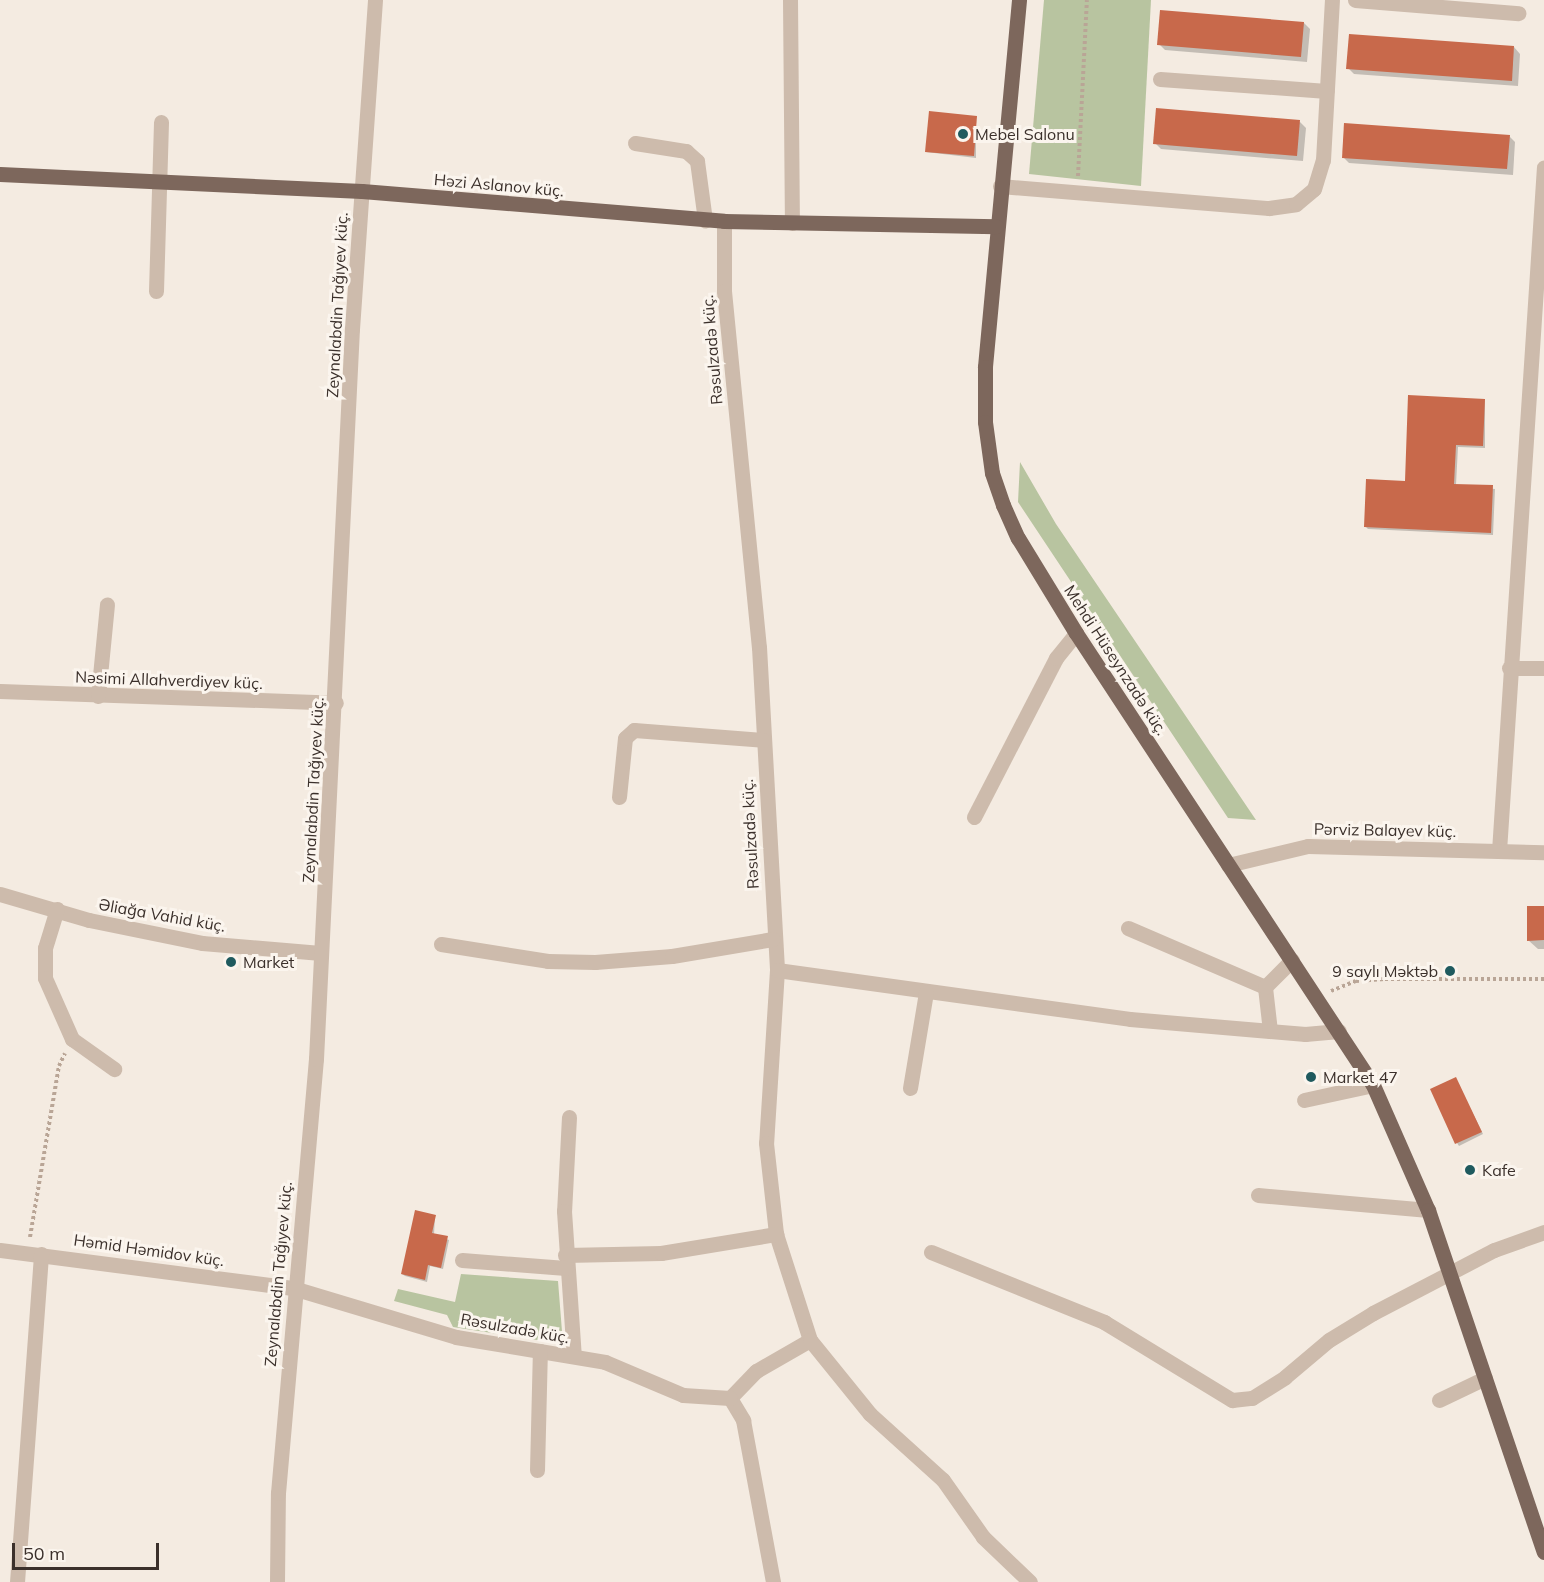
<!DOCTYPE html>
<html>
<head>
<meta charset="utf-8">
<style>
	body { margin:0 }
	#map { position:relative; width:1544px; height:1582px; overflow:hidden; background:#f4ebe1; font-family:Mulish,sans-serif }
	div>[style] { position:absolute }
	.green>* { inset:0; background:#b8c4a0 }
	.shadow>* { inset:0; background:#0003 }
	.building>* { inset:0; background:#c8694b }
	.path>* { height:4px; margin-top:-2px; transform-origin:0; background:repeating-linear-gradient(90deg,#b9a596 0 3px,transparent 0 6px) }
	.minor>* { height:15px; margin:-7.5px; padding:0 7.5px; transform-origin:7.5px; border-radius:7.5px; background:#cdbbac }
	.major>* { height:15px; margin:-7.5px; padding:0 7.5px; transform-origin:7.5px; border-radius:7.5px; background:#7d675c }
	.dots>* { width:16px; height:16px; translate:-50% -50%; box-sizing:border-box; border:3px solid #fbf5ee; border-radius:50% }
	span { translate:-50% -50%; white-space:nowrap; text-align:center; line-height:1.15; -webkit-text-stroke:6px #fbf5ee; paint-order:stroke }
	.poi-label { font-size:16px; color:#3b302b }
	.left { translate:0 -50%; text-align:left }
	.right { translate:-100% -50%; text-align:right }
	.street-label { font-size:16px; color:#3b302b }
	.scale { position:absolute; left:12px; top:1543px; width:147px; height:27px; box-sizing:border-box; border:3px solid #3b302b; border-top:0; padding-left:8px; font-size:18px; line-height:21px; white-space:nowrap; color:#3b302b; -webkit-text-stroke:4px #fbf5ee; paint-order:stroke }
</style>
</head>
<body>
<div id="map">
	<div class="green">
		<i style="clip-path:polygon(1044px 0,1151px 0,1141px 186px,1029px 174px)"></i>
		<i style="clip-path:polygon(1020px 462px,1056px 524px,1256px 820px,1228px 818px,1018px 502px)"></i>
		<i style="clip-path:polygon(461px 1274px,558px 1281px,563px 1344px,453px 1327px,447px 1315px,394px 1301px,398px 1289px,455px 1302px)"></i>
	</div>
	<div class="shadow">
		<i style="clip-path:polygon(1304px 23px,1310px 29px,1307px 62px,1165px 50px,1159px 44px)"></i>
		<i style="clip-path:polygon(1514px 47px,1520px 54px,1518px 86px,1354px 74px,1348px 68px)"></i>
		<i style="clip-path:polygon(976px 117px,976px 158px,926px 152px)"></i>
		<i style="clip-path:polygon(1300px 122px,1306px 128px,1303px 161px,1161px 149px,1155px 143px)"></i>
		<i style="clip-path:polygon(1509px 136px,1515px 142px,1513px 175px,1349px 163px,1343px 157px)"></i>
		<i style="clip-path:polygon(1485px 400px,1485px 448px,1458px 447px,1456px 485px,1495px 489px,1493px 535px,1368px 529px,1365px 526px)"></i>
		<i style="clip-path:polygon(1544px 907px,1544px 949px,1538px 949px,1528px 940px)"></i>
		<i style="clip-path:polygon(1456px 1079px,1483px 1134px,1459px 1146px,1457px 1143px)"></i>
		<i style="clip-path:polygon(435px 1216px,434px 1235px,449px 1240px,443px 1269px,430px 1266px,427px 1282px,405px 1276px,402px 1274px)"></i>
	</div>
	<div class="building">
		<i style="clip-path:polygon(1160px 10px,1304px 22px,1301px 57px,1157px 45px)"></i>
		<i style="clip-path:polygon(1349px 34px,1514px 46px,1512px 81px,1346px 69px)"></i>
		<i style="clip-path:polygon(1156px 108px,1300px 120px,1297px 156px,1153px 144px)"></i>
		<i style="clip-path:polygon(929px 111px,977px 116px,974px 156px,925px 152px)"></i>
		<i style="clip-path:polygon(1344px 123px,1510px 135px,1507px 169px,1342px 158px)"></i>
		<i style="clip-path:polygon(1408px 395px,1485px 399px,1483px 446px,1456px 445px,1454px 484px,1493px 485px,1491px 533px,1364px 527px,1366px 479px,1405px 481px)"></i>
		<i style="clip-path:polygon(1527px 906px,1544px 906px,1544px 940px,1527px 941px)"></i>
		<i style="clip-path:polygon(1456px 1077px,1482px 1132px,1455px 1144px,1430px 1089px)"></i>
		<i style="clip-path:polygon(415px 1210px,436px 1215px,432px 1233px,448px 1236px,441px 1268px,428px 1265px,425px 1280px,401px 1274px)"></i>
	</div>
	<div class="path">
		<i style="left:1078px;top:176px;width:176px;rotate:-87.1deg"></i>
		<i style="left:1331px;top:991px;width:27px;rotate:-22deg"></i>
		<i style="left:1356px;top:981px;width:29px;rotate:-4deg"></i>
		<i style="left:1385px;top:979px;width:159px"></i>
		<i style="left:30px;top:1237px;width:173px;rotate:-80.4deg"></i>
		<i style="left:59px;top:1066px;width:14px;rotate:-65deg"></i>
	</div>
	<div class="minor">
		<i style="left:790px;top:0;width:223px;rotate:89.5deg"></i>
		<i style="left:1355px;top:0;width:164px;rotate:4.6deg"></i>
		<i style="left:1160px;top:79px;width:167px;rotate:4.1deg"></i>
		<i style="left:635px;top:143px;width:52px;rotate:8.9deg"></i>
		<i style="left:686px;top:151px;width:15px;rotate:42deg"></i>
		<i style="left:697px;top:161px;width:60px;rotate:82.3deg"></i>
		<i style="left:1000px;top:186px;width:270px;rotate:4.7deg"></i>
		<i style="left:1269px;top:208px;width:27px;rotate:-8deg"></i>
		<i style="left:1296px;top:204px;width:23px;rotate:-40deg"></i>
		<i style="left:1314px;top:189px;width:30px;rotate:-73deg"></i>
		<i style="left:1323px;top:160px;width:160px;rotate:-86.8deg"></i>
		<i style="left:724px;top:221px;width:70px;rotate:90deg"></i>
		<i style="left:724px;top:291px;width:358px;rotate:84.4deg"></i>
		<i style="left:759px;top:647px;width:324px;rotate:86.8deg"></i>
		<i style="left:777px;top:970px;width:173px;rotate:93.6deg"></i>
		<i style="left:766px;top:1143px;width:92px;rotate:83.7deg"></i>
		<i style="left:776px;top:1234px;width:111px;rotate:72.2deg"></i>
		<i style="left:810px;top:1340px;width:62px;rotate:150.1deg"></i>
		<i style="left:756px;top:1371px;width:37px;rotate:134deg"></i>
		<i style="left:730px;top:1398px;width:26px;rotate:59deg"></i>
		<i style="left:743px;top:1420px;width:165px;rotate:79.5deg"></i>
		<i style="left:156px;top:291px;width:169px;rotate:-88.3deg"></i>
		<i style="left:1509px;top:668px;width:35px"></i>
		<i style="left:0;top:691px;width:336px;rotate:2deg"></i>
		<i style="left:98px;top:696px;width:92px;rotate:-84.4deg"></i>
		<i style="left:619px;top:797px;width:59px;rotate:-84.2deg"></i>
		<i style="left:625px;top:738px;width:12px;rotate:-42deg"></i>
		<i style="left:634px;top:730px;width:129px;rotate:4.4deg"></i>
		<i style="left:974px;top:817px;width:179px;rotate:-62.7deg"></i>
		<i style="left:1056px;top:658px;width:32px;rotate:-51deg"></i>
		<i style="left:1499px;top:851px;width:685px;rotate:-86.24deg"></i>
		<i style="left:1228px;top:865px;width:82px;rotate:-13.4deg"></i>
		<i style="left:1308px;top:846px;width:236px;rotate:1.5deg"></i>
		<i style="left:0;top:894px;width:93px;rotate:16.3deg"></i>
		<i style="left:89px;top:920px;width:115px;rotate:11.5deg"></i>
		<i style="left:202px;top:943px;width:119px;rotate:4.8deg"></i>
		<i style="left:57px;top:909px;width:41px;rotate:107.1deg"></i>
		<i style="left:45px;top:948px;width:30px;rotate:90deg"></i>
		<i style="left:45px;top:978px;width:67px;rotate:66.1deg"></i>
		<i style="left:72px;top:1039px;width:52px;rotate:35.5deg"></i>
		<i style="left:1128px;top:928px;width:149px;rotate:23.3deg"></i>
		<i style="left:441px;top:944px;width:108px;rotate:9deg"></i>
		<i style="left:548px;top:961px;width:47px;rotate:1.2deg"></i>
		<i style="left:595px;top:962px;width:77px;rotate:-4.5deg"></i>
		<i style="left:672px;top:956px;width:102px;rotate:-9.6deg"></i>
		<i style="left:777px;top:970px;width:356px;rotate:7.9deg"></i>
		<i style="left:1130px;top:1019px;width:176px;rotate:4.9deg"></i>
		<i style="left:1305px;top:1034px;width:34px;rotate:-5deg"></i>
		<i style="left:1270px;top:1031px;width:44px;rotate:-96.5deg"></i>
		<i style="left:1265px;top:987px;width:38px;rotate:-45deg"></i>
		<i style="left:910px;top:1088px;width:97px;rotate:-80.5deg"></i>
		<i style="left:1304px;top:1100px;width:71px;rotate:-12.3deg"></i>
		<i style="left:569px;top:1117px;width:94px;rotate:93deg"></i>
		<i style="left:564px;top:1211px;width:145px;rotate:86.1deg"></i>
		<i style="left:1258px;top:1195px;width:171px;rotate:5deg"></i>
		<i style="left:0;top:1250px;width:295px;rotate:7.4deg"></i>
		<i style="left:293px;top:1288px;width:170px;rotate:16.7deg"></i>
		<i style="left:456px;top:1337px;width:151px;rotate:9.5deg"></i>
		<i style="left:605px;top:1362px;width:85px;rotate:22.9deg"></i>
		<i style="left:683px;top:1395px;width:47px;rotate:3.7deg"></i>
		<i style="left:931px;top:1252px;width:187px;rotate:22deg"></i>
		<i style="left:1104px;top:1322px;width:150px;rotate:31.4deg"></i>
		<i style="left:1232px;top:1400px;width:20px;rotate:-6deg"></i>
		<i style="left:1252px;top:1398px;width:39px;rotate:-32deg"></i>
		<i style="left:1285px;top:1377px;width:57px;rotate:-40.1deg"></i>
		<i style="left:1329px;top:1340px;width:52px;rotate:-31.5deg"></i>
		<i style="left:1373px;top:1313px;width:136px;rotate:-27.5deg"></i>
		<i style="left:1494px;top:1250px;width:53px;rotate:-19.8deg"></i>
		<i style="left:565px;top:1255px;width:96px;rotate:-1.2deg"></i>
		<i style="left:661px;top:1253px;width:117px;rotate:-9.4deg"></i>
		<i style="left:462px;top:1260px;width:104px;rotate:4.4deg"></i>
		<i style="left:810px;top:1340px;width:95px;rotate:51deg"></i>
		<i style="left:870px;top:1414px;width:98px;rotate:42.1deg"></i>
		<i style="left:943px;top:1480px;width:70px;rotate:54.9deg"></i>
		<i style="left:983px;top:1537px;width:65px;rotate:43.8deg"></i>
		<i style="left:1439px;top:1400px;width:51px;rotate:-25.6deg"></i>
		<i style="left:537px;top:1470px;width:119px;rotate:-88.6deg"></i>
		<i style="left:17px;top:1582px;width:329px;rotate:-85.8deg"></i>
		<i style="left:277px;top:1582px;width:89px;rotate:-89.4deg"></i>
		<i style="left:278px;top:1493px;width:436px;rotate:-85deg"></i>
		<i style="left:316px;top:1059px;width:731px;rotate:-87.18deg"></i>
		<i style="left:352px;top:329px;width:330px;rotate:-86deg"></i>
	</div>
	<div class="major">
		<i style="left:1019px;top:0;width:369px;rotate:95.3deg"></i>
		<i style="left:985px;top:367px;width:55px;rotate:90deg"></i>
		<i style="left:985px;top:422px;width:51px;rotate:82.2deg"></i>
		<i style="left:992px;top:473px;width:34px;rotate:71deg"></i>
		<i style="left:1003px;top:505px;width:36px;rotate:66deg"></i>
		<i style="left:1018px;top:538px;width:111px;rotate:58.6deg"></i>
		<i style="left:1076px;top:633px;width:541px;rotate:56.69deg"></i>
		<i style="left:1373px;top:1085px;width:137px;rotate:66.3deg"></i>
		<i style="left:1428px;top:1210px;width:361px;rotate:71.3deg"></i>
		<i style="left:0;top:174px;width:362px;rotate:2.7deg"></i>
		<i style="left:362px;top:191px;width:363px;rotate:4.7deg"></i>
		<i style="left:724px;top:221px;width:272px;rotate:1.1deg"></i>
	</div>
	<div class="dots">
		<i style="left:963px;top:134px;background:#1f5a5e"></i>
		<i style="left:231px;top:962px;background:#1f5a5e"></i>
		<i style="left:1450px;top:971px;background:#1f5a5e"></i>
		<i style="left:1311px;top:1077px;background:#1f5a5e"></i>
		<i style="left:1470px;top:1170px;background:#1f5a5e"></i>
	</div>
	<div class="poi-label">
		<span class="left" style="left:975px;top:134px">Mebel Salonu</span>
		<span class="left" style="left:243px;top:962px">Market</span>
		<span class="right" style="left:1438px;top:971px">9 saylı Məktəb</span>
		<span class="left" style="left:1323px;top:1077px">Market 47</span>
		<span class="left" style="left:1482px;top:1170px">Kafe</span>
	</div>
	<div class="street-label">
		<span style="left:499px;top:185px;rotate:5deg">Həzi Aslanov küç.</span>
		<span style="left:337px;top:305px;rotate:-87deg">Zeynalabdin Tağıyev küç.</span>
		<span style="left:712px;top:350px;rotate:-95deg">Rəsulzadə küç.</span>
		<span style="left:1116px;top:660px;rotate:57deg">Mehdi Hüseynzadə küç.</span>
		<span style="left:169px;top:680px;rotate:2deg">Nəsimi Allahverdiyev küç.</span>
		<span style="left:313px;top:790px;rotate:-87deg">Zeynalabdin Tağıyev küç.</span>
		<span style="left:1385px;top:830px;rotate:1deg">Pərviz Balayev küç.</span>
		<span style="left:750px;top:834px;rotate:-93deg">Rəsulzadə küç.</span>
		<span style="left:162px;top:915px;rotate:10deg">Əliağa Vahid küç.</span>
		<span style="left:149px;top:1250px;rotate:8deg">Həmid Həmidov küç.</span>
		<span style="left:278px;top:1274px;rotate:-85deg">Zeynalabdin Tağıyev küç.</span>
		<span style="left:515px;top:1328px;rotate:10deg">Rəsulzadə küç.</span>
	</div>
	<div class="scale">50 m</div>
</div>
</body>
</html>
